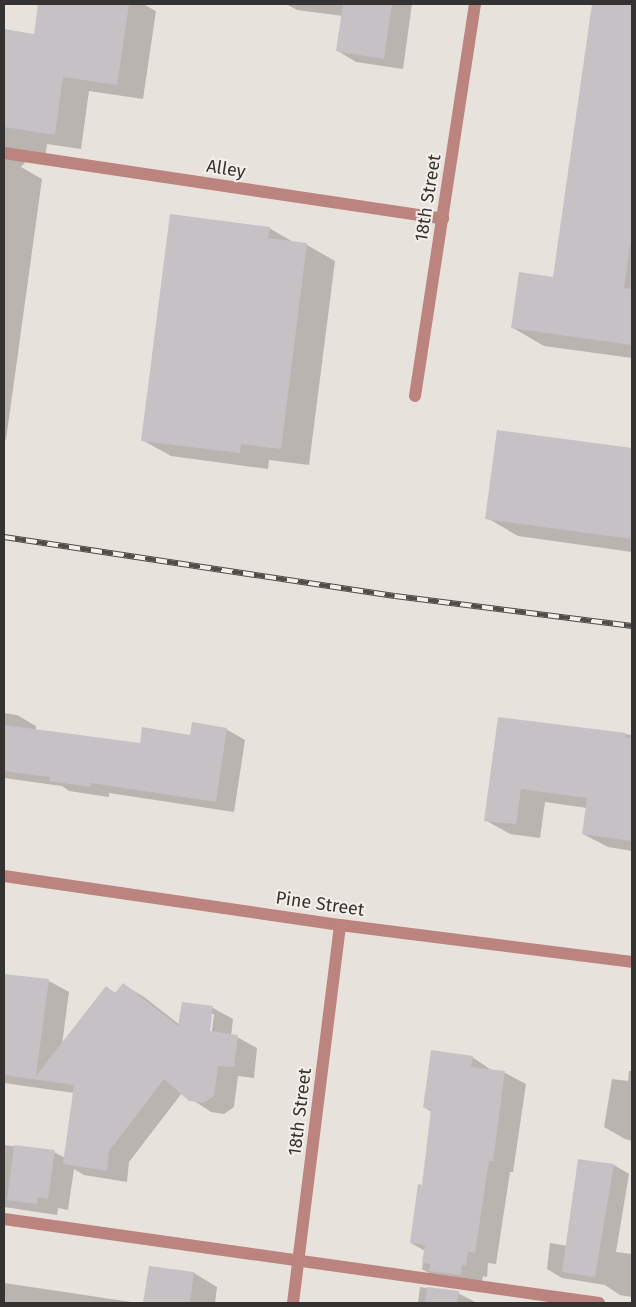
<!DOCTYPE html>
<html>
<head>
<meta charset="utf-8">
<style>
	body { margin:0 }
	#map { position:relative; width:636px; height:1307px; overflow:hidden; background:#e8e2dd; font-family:"Fira Sans",sans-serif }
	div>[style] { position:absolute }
	.shadow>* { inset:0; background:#0003 }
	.building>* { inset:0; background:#c6c1c5 }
	.minor>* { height:12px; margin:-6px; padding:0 6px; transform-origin:6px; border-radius:6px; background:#bc847e }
	.rail>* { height:5.5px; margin-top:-2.75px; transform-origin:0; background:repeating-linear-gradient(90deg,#f5efea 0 11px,#4f4c4a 0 22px); box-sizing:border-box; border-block:1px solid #4f4c4a }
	span { translate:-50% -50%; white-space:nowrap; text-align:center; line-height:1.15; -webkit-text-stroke:4px #f5efea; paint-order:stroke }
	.street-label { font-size:18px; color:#353331 }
	.frame { position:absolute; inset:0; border:5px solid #353331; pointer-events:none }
</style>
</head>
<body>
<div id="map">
	<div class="shadow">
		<i style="clip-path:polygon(39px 4px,143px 4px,156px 11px,143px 99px,89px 91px,81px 149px,47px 144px,45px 161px,28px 159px,21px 167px,42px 179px,6px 440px,4px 439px,4px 30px,35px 35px)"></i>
		<i style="clip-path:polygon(286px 4px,412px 4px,403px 69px,356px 62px,338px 51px,343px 16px,297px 10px)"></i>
		<i style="clip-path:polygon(593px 4px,632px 4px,632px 358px,544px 346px,513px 328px,555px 278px)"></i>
		<i style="clip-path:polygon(269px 228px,295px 243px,307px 245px,335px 261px,309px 465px,269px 460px,268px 469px,171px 456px,142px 440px)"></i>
		<i style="clip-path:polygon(498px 431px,632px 449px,632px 552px,518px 536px,487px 518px)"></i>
		<i style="clip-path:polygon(4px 713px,17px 715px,36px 726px,36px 730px,141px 744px,226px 729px,245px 740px,234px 812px,109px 793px,109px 797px,69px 791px,62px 786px,4px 778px)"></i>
		<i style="clip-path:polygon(499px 718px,632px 735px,632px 851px,608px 847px,583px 834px,587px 808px,545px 802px,540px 838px,510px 834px,485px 820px)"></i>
		<i style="clip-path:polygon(evenodd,4px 975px,49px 981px,69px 992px,62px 1045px,106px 987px,117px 994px,124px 985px,144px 997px,180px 1025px,183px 1003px,213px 1008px,233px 1019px,231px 1036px,237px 1037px,257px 1048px,254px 1078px,238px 1076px,234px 1107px,224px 1114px,211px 1112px,182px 1093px,129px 1162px,127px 1182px,84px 1175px,74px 1169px,68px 1210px,58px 1208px,57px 1215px,4px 1207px,4px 1145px,54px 1152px,65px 1158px,74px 1093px,4px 1083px,4px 975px,211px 1014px,214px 1014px,211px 1038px,208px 1037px,211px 1014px)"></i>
		<i style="clip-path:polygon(472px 1057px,493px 1071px,505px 1073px,526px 1084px,513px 1172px,510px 1172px,496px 1264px,488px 1263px,487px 1277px,483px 1276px,481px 1286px,443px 1281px,422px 1269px,425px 1251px,411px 1243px,424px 1186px,432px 1112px,424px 1107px)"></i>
		<i style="clip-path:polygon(629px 1071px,632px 1071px,632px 1141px,625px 1139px,604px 1127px,612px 1079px,628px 1081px)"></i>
		<i style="clip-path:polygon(614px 1165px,629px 1174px,616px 1252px,632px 1254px,632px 1297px,620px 1295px,605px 1285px,562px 1278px,547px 1269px,550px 1243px,568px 1246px)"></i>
		<i style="clip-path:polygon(150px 1267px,194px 1273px,217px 1287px,215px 1303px,145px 1303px)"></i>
		<i style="clip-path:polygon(4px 1283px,138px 1303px,4px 1303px)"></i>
		<i style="clip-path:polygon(420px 1287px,458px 1293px,477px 1303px,418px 1303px)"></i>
	</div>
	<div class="building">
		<i style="clip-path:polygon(38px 4px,129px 4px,117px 85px,63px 77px,55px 135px,4px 127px,4px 29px,34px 34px)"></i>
		<i style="clip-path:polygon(343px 4px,392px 4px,384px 59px,336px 51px)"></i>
		<i style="clip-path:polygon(592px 4px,632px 4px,632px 232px,624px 288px,632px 289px,632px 345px,511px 328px,519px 272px,553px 277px)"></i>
		<i style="clip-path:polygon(170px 214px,270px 227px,268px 238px,307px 243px,281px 449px,241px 444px,240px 453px,141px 441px)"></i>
		<i style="clip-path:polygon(497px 430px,632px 448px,632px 539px,485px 519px)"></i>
		<i style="clip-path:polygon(498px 717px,626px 733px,625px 737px,632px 738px,632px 841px,582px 834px,587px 798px,521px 789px,516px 824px,484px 821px)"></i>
		<i style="clip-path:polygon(192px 722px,227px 728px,216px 802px,91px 783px,90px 787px,49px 781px,50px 777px,4px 771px,4px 725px,140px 743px,142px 727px,190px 735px)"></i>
		<i style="clip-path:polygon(4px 974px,49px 979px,36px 1076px,106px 986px,115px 993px,123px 983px,178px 1026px,182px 1002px,213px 1006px,210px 1031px,238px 1035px,234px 1067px,218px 1066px,214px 1096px,203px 1103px,189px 1101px,164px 1079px,109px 1151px,107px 1171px,63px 1164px,74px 1085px,4px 1075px)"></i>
		<i style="clip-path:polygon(431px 1050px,473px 1056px,471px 1067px,505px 1071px,493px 1161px,489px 1161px,475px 1253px,468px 1252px,466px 1266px,462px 1265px,461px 1275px,429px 1271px,430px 1264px,422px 1263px,425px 1245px,410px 1243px,418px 1184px,422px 1185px,431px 1109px,423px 1108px)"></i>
		<i style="clip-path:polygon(14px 1145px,55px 1150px,48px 1199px,38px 1197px,37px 1204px,7px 1200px)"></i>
		<i style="clip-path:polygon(578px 1159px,614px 1164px,595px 1277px,562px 1272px)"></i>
		<i style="clip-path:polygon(149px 1266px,194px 1272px,190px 1303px,143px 1303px)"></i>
		<i style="clip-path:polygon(427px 1287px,459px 1291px,457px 1303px,425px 1303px)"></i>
	</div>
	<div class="minor">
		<i style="left:4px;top:153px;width:444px;rotate:8.5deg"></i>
		<i style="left:415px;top:396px;width:397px;rotate:-81.3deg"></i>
		<i style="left:4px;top:876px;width:340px;rotate:8.3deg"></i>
		<i style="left:340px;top:925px;width:294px;rotate:7.2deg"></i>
		<i style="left:4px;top:1219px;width:601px;rotate:8.04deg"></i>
		<i style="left:293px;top:1303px;width:381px;rotate:-82.9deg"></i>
	</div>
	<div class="rail">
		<i style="left:4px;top:537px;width:395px;rotate:8.6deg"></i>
		<i style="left:395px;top:596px;width:239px;rotate:7.2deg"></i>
	</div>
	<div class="street-label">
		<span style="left:226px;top:169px;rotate:9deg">Alley</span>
		<span style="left:428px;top:198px;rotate:-81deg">18th Street</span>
		<span style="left:320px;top:904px;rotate:8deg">Pine Street</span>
		<span style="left:300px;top:1112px;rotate:-83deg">18th Street</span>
	</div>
	<div class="frame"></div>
</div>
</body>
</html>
